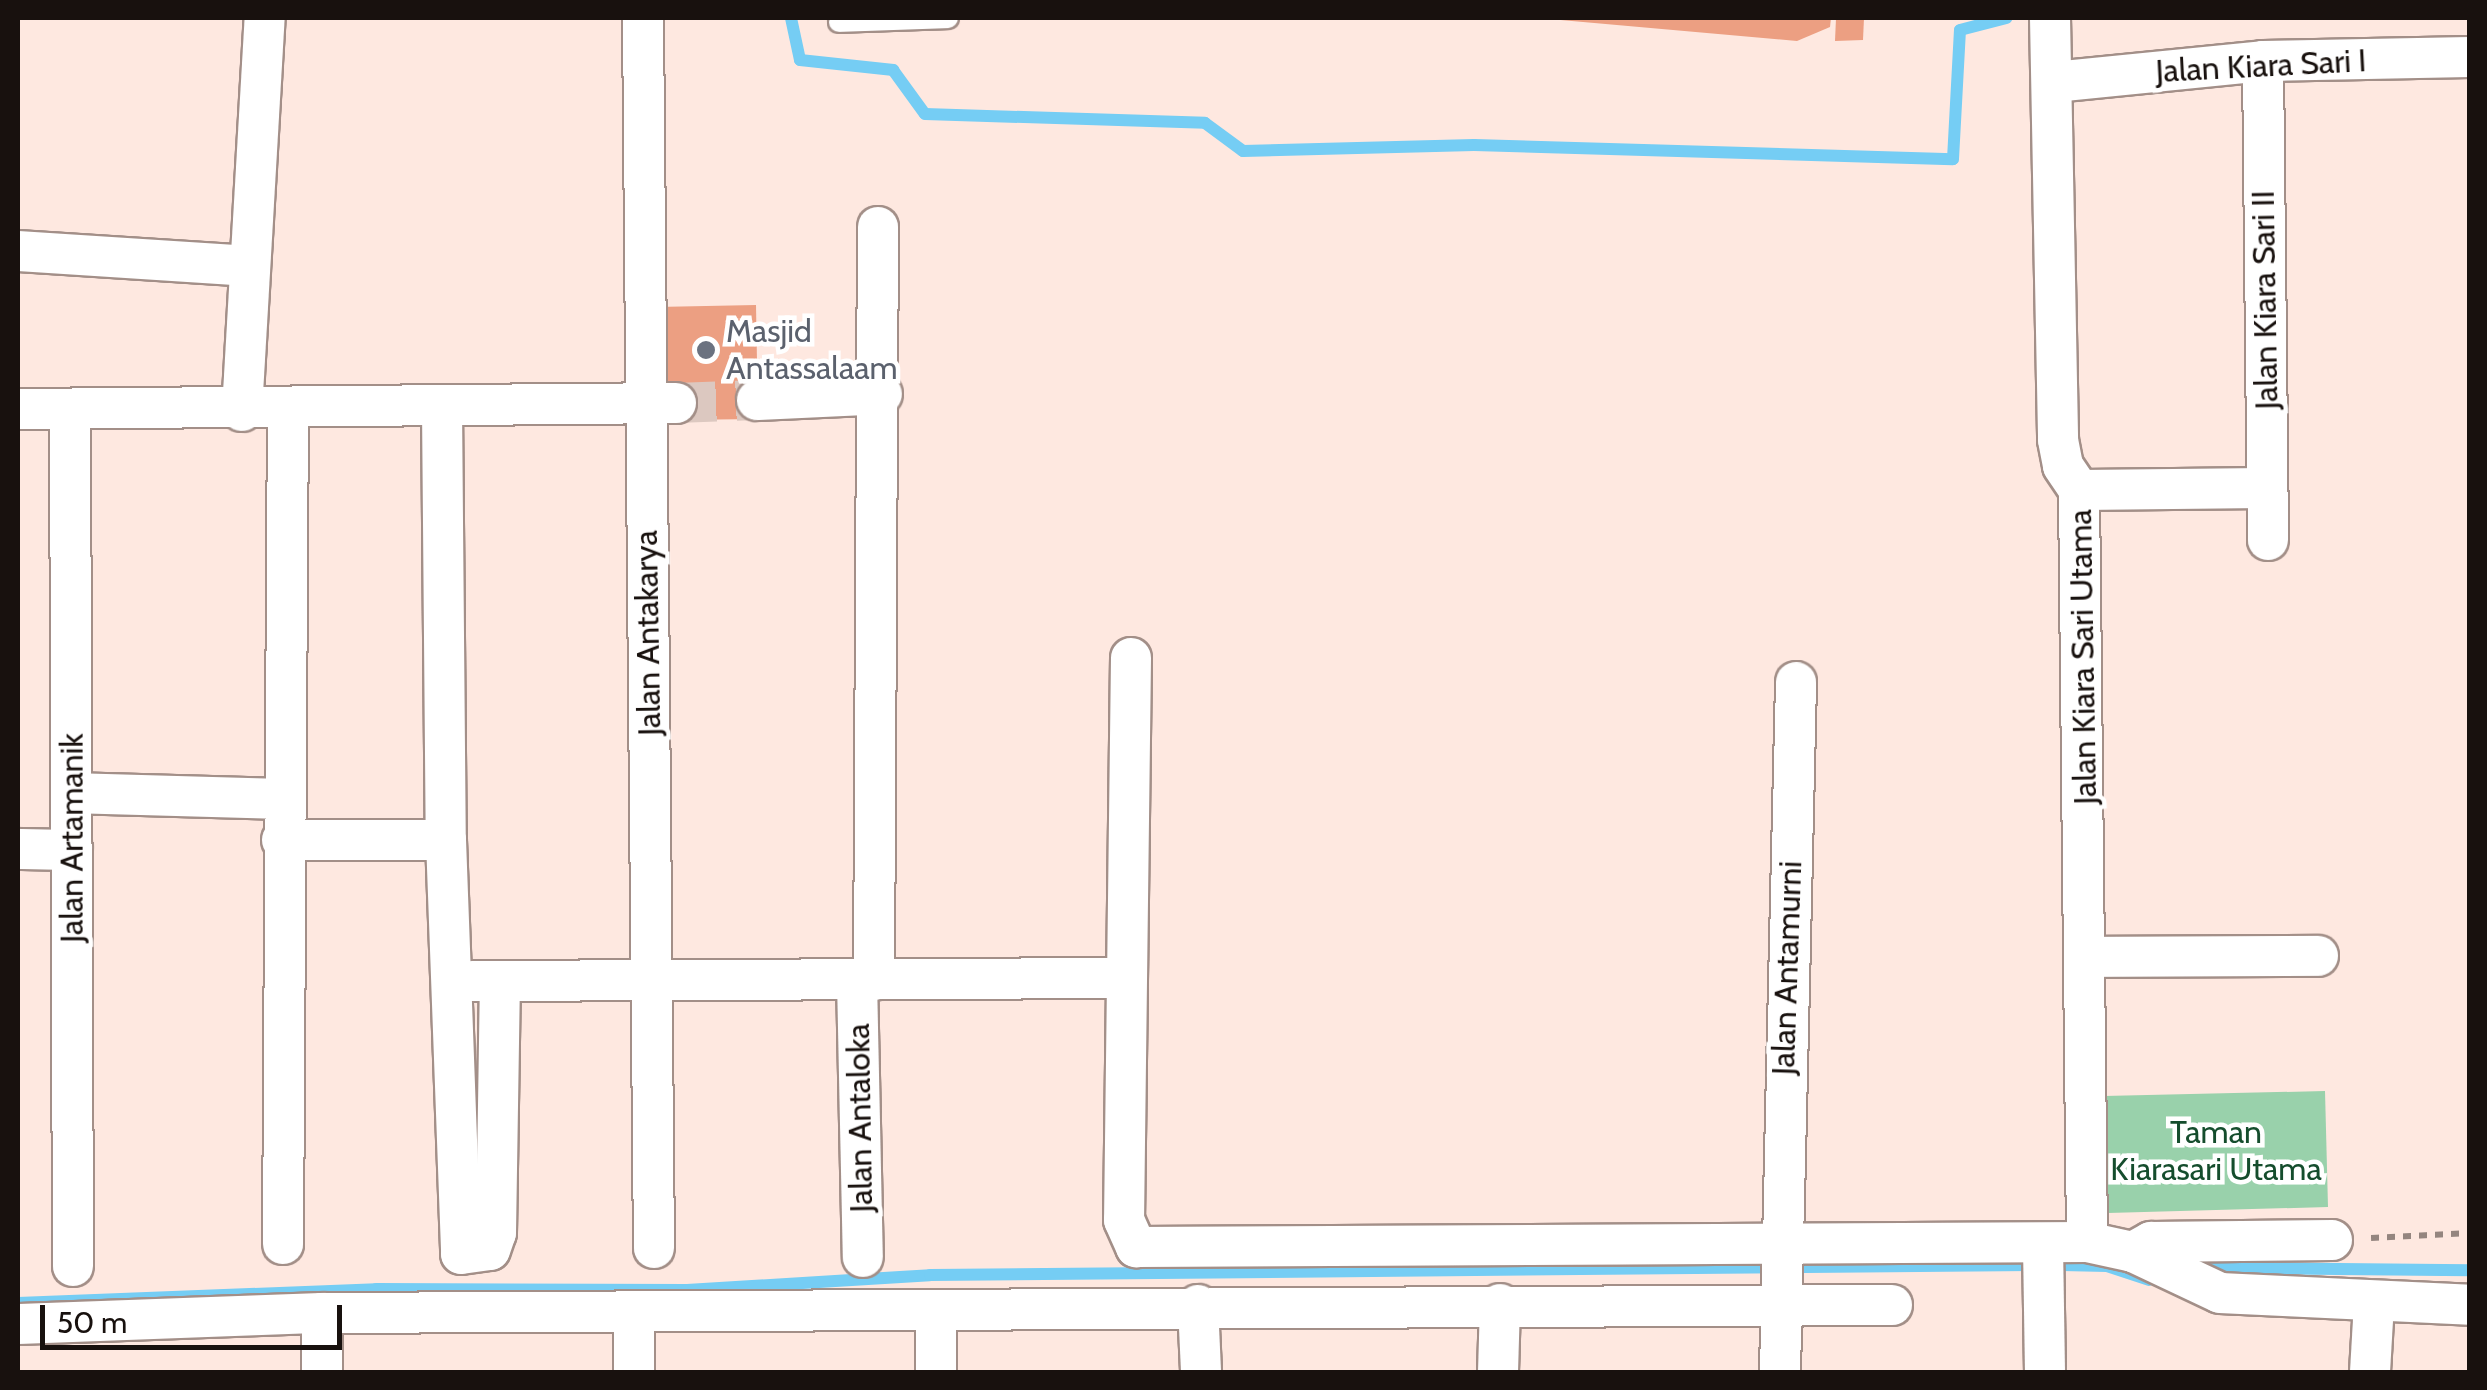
<!DOCTYPE html>
<html>
<head>
<meta charset="utf-8">
<style>
	body { margin:0 }
	#map { position:relative; width:2487px; height:1390px; overflow:hidden; background:#fee8e0; font-family:Cabin,sans-serif }
	div>[style] { position:absolute }
	.green>* { inset:0; background:#99d1ab }
	.stream>* { height:12px; margin:-6px; padding:0 6px; transform-origin:6px; border-radius:6px; background:#75cdf4 }
	.building>* { inset:0; background:#ec9f82 }
	.street-tunnel>* { height:40px; margin-top:-20px; transform-origin:0; background:repeating-linear-gradient(90deg,#dcc8c0 0 40px,transparent 0 60px) }
	.path>* { height:6px; margin-top:-3px; transform-origin:0; background:repeating-linear-gradient(90deg,#94857f 0 8px,transparent 0 16px) }
	.roads { filter:drop-shadow(2px 0 #a38f88) drop-shadow(-2px 0 #a38f88) drop-shadow(0 2px #a38f88) drop-shadow(0 -2px #a38f88) }
	.lane>* { height:20px; margin:-10px; padding:0 10px; transform-origin:10px; border-radius:10px; background:#fff }
	.street>* { height:40px; margin:-20px; padding:0 20px; transform-origin:20px; border-radius:20px; background:#fff }
	.dots>* { width:28px; height:28px; translate:-50% -50%; box-sizing:border-box; border:5px solid #fff; border-radius:50% }
	span { translate:-50% -50%; white-space:nowrap; text-align:center; line-height:1.15; -webkit-text-stroke:9px #fff; paint-order:stroke }
	.street-label { font-size:32px; color:#18110e }
	.worship-label { font-size:32px; color:#5b616d }
	.left { translate:0 -50%; text-align:left }
	.park-label { font-size:32px; color:#154d2d }
	.frame { position:absolute; inset:0; border:20px solid #18110e; pointer-events:none }
	.scale { position:absolute; left:40px; top:1305px; width:302px; height:45px; box-sizing:border-box; border:5px solid #18110e; border-top:0; padding-left:12px; font-size:30px; line-height:35px; white-space:nowrap; color:#18110e; -webkit-text-stroke:8px #fff; paint-order:stroke }
</style>
</head>
<body>
<div id="map">
	<div class="green">
		<i style="clip-path:polygon(2325px 1091px,2328px 1207px,2108px 1213px,2104px 1096px)"></i>
	</div>
	<div class="stream">
		<i style="left:791px;top:18px;width:43px;rotate:77.9deg"></i>
		<i style="left:800px;top:60px;width:94px;rotate:6.1deg"></i>
		<i style="left:893px;top:70px;width:54px;rotate:54deg"></i>
		<i style="left:925px;top:114px;width:280px;rotate:1.8deg"></i>
		<i style="left:1205px;top:123px;width:47px;rotate:36.4deg"></i>
		<i style="left:1243px;top:151px;width:231px;rotate:-1.5deg"></i>
		<i style="left:1474px;top:145px;width:479px;rotate:1.7deg"></i>
		<i style="left:1953px;top:159px;width:129px;rotate:-86.9deg"></i>
		<i style="left:1960px;top:30px;width:48px;rotate:-14.6deg"></i>
		<i style="left:2195px;top:1260px;width:30px;rotate:15deg"></i>
		<i style="left:2224px;top:1268px;width:246px;rotate:0.5deg"></i>
		<i style="left:2062px;top:1265px;width:45px;rotate:1.3deg"></i>
		<i style="left:2107px;top:1266px;width:44px;rotate:18.4deg"></i>
		<i style="left:18px;top:1303px;width:358px;rotate:-2.2deg"></i>
		<i style="left:376px;top:1289px;width:311px;rotate:0.2deg"></i>
		<i style="left:687px;top:1290px;width:243px;rotate:-3.5deg"></i>
		<i style="left:930px;top:1275px;width:1102px;rotate:-0.52deg"></i>
	</div>
	<div class="building">
		<i style="clip-path:polygon(1538px 18px,1831px 18px,1830px 27px,1797px 41px)"></i>
		<i style="clip-path:polygon(1836px 18px,1864px 18px,1863px 40px,1835px 41px)"></i>
		<i style="clip-path:polygon(756px 305px,758px 419px,676px 420px,657px 394px,656px 307px)"></i>
	</div>
	<div class="street-tunnel">
		<i style="left:676px;top:403px;width:81px;rotate:-2.1deg"></i>
	</div>
	<div class="path">
		<i style="left:2371px;top:1238px;width:99px;rotate:-2.9deg"></i>
	</div>
	<div class="roads">
		<div class="lane">
			<i style="left:839px;top:22px;width:109px;rotate:-2.1deg"></i>
		</div>
		<div class="street">
			<i style="left:643px;top:18px;width:1230px;rotate:89.49deg"></i>
			<i style="left:2050px;top:18px;width:422px;rotate:88.9deg"></i>
			<i style="left:2058px;top:440px;width:26px;rotate:79deg"></i>
			<i style="left:2063px;top:466px;width:29px;rotate:56deg"></i>
			<i style="left:2079px;top:490px;width:752px;rotate:89.39deg"></i>
			<i style="left:2263px;top:61px;width:479px;rotate:89.4deg"></i>
			<i style="left:2054px;top:82px;width:210px;rotate:-5.7deg"></i>
			<i style="left:2263px;top:61px;width:207px;rotate:-1.1deg"></i>
			<i style="left:18px;top:251px;width:232px;rotate:3.7deg"></i>
			<i style="left:757px;top:400px;width:125px;rotate:-2.7deg"></i>
			<i style="left:442px;top:407px;width:433px;rotate:89.5deg"></i>
			<i style="left:446px;top:840px;width:414px;rotate:87.9deg"></i>
			<i style="left:461px;top:1254px;width:29px;rotate:-8deg"></i>
			<i style="left:490px;top:1250px;width:18px;rotate:-71deg"></i>
			<i style="left:496px;top:1233px;width:252px;rotate:-89.1deg"></i>
			<i style="left:18px;top:409px;width:658px;rotate:-0.52deg"></i>
			<i style="left:70px;top:410px;width:856px;rotate:89.8deg"></i>
			<i style="left:242px;top:411px;width:394px;rotate:-86.7deg"></i>
			<i style="left:2079px;top:490px;width:188px;rotate:-0.6deg"></i>
			<i style="left:1131px;top:658px;width:562px;rotate:90.71deg"></i>
			<i style="left:1124px;top:1220px;width:30px;rotate:66deg"></i>
			<i style="left:1136px;top:1247px;width:951px;rotate:-0.3deg"></i>
			<i style="left:2087px;top:1242px;width:47px;rotate:12.3deg"></i>
			<i style="left:2133px;top:1252px;width:96px;rotate:25.2deg"></i>
			<i style="left:2220px;top:1293px;width:250px;rotate:2.7deg"></i>
			<i style="left:72px;top:793px;width:209px;rotate:1.6deg"></i>
			<i style="left:282px;top:840px;width:164px"></i>
			<i style="left:18px;top:849px;width:54px;rotate:1.1deg"></i>
			<i style="left:2089px;top:957px;width:229px;rotate:-0.3deg"></i>
			<i style="left:857px;top:980px;width:277px;rotate:88.8deg"></i>
			<i style="left:874px;top:980px;width:753px;rotate:-89.7deg"></i>
			<i style="left:472px;top:981px;width:653px;rotate:-0.26deg"></i>
			<i style="left:283px;top:1244px;width:835px;rotate:-89.66deg"></i>
			<i style="left:2043px;top:1245px;width:127px;rotate:89.1deg"></i>
			<i style="left:2133px;top:1252px;width:21px;rotate:-29deg"></i>
			<i style="left:2151px;top:1242px;width:181px;rotate:-0.6deg"></i>
			<i style="left:1198px;top:1305px;width:67px;rotate:87.4deg"></i>
			<i style="left:322px;top:1313px;width:59px;rotate:90deg"></i>
			<i style="left:634px;top:1313px;width:59px;rotate:90deg"></i>
			<i style="left:18px;top:1324px;width:304px;rotate:-2.1deg"></i>
			<i style="left:322px;top:1313px;width:1570px;rotate:-0.29deg"></i>
			<i style="left:936px;top:1372px;width:58px;rotate:-90deg"></i>
			<i style="left:1498px;top:1372px;width:68px;rotate:-88.3deg"></i>
			<i style="left:1780px;top:1372px;width:690px;rotate:-88.67deg"></i>
			<i style="left:2370px;top:1372px;width:69px;rotate:-86.7deg"></i>
		</div>
	</div>
	<div class="dots">
		<i style="left:706px;top:350px;background:#6b7280"></i>
	</div>
	<div class="street-label">
		<span style="left:2261px;top:66px;rotate:-3deg">Jalan Kiara Sari I</span>
		<span style="left:2265px;top:300px;rotate:-91deg">Jalan Kiara Sari II</span>
		<span style="left:648px;top:633px;rotate:-91deg">Jalan Antakarya</span>
		<span style="left:2083px;top:657px;rotate:-91deg">Jalan Kiara Sari Utama</span>
		<span style="left:72px;top:838px;rotate:-90deg">Jalan Artamanik</span>
		<span style="left:1787px;top:968px;rotate:-88deg">Jalan Antamurni</span>
		<span style="left:860px;top:1118px;rotate:-91deg">Jalan Antaloka</span>
	</div>
	<div class="worship-label">
		<span class="left" style="left:726px;top:350px">Masjid<br>Antassalaam</span>
	</div>
	<div class="park-label">
		<span style="left:2216px;top:1151px">Taman<br>Kiarasari Utama</span>
	</div>
	<div class="frame"></div>
	<div class="scale">50 m</div>
</div>
</body>
</html>
